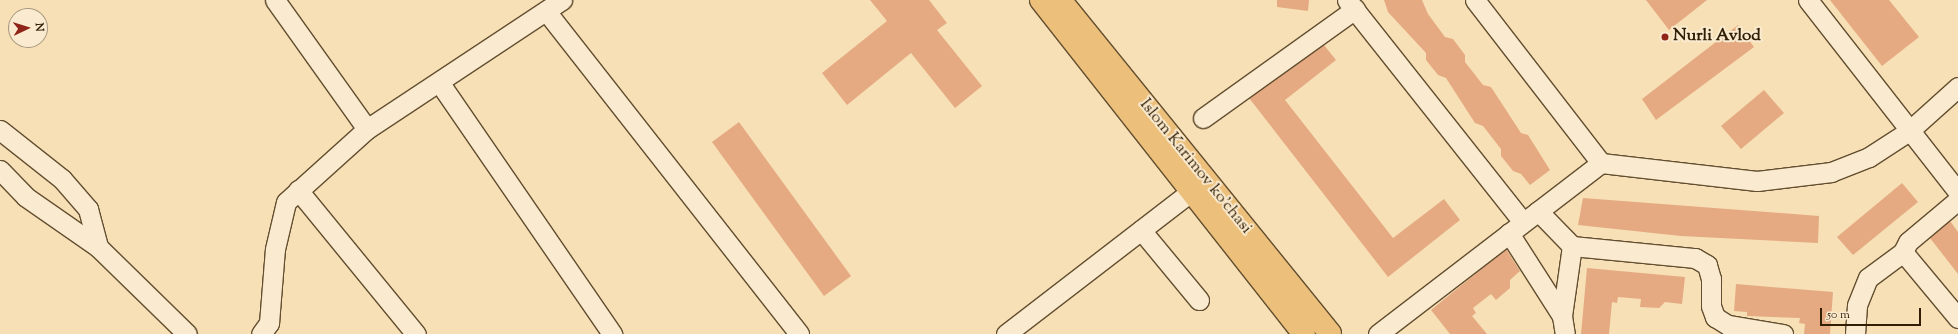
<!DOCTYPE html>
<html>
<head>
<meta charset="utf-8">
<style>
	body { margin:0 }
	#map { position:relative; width:1958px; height:334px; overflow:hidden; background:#f7e0b6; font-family:"Sorts Mill Goudy",serif }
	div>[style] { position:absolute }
	.building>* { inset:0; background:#e5aa82 }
	.roads { filter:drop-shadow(1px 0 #634e30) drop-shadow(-1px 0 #634e30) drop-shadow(0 1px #634e30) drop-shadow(0 -1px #634e30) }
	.minor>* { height:19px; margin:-9.5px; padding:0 9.5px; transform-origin:9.5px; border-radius:9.5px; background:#faebd0 }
	.major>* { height:22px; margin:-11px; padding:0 11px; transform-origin:11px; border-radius:11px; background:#ecc07b }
	.dots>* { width:11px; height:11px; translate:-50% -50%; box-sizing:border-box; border:2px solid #faebd0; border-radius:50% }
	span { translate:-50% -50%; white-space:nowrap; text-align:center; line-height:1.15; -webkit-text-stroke:4px #faebd0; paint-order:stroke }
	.poi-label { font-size:17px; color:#321e03; font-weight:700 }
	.left { translate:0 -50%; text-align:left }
	.street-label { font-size:17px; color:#321e03 }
	.north { position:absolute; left:8px; top:8px; width:40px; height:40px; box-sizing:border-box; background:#faebd0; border:1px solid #aa997e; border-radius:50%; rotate:86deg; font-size:11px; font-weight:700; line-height:16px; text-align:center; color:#321e03 }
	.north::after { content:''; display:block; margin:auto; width:14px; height:18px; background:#8f2418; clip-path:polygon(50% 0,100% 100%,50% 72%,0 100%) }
	.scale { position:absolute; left:1820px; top:308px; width:101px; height:18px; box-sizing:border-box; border:2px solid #321e03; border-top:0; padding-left:5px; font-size:12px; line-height:14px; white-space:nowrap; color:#321e03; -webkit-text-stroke:3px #faebd0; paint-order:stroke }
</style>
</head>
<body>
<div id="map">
	<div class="building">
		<i style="clip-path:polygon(870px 0,929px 0,947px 23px,937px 30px,982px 86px,955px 108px,911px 53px,847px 105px,822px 73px,887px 21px)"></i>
		<i style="clip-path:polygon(1277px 0,1309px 0,1308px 11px,1277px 7px)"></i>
		<i style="clip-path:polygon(1384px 0,1422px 0,1428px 14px,1445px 37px,1453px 39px,1465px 55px,1465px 62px,1483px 85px,1491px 87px,1521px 133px,1528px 135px,1550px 170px,1530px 185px,1521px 174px,1513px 171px,1501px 156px,1501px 149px,1483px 126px,1475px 123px,1446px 78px,1438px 75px,1426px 60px,1426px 53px,1388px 12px)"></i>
		<i style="clip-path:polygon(1646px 0,1707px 0,1669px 30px)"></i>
		<i style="clip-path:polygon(1830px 0,1889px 0,1919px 37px,1882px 66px)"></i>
		<i style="clip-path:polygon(1738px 25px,1754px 47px,1656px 120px,1642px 99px)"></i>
		<i style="clip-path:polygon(1324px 45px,1336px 60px,1285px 100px,1393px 238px,1444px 199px,1460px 220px,1388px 277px,1249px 98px)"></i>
		<i style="clip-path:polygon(1764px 90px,1784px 113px,1741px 149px,1721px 126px)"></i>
		<i style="clip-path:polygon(739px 122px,851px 276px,824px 296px,712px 142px)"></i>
		<i style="clip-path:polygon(1902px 183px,1918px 202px,1853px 255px,1837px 237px)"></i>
		<i style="clip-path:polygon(1583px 198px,1819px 216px,1818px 243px,1681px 236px,1578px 225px)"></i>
		<i style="clip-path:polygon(1950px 221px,1958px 232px,1958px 274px,1930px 238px)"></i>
		<i style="clip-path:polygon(1506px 249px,1520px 271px,1510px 280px,1510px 288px,1496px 300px,1491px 294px,1473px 308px,1476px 313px,1472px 316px,1487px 334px,1450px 334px,1431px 310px)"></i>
		<i style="clip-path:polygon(1587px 268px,1685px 277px,1682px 304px,1665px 302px,1659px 308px,1640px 307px,1641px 299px,1618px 297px,1617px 303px,1612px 302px,1609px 334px,1581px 334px)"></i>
		<i style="clip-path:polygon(1736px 284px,1833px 292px,1830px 334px,1804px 334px,1805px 324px,1799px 323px,1800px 318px,1747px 316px,1747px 312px,1734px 311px)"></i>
	</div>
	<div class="roads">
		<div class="minor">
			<i style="left:275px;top:0;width:158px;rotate:54.5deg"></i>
			<i style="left:1347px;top:0;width:283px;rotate:51.6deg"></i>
			<i style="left:1475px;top:0;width:206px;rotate:52.3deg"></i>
			<i style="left:1601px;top:163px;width:157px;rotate:6.6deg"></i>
			<i style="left:1757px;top:181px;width:75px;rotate:-6.9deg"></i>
			<i style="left:1831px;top:172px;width:41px;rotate:-21.5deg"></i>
			<i style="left:1869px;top:157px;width:48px;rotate:-33deg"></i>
			<i style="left:1909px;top:131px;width:66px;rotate:-41.9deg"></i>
			<i style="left:1808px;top:0;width:244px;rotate:52deg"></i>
			<i style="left:546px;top:11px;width:410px;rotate:51.9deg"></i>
			<i style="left:439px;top:82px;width:306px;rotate:55.5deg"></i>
			<i style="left:1203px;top:118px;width:187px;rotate:-35.6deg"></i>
			<i style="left:0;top:130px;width:79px;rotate:38.3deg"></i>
			<i style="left:62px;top:179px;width:40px;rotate:49deg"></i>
			<i style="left:88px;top:209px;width:39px;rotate:75deg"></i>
			<i style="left:0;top:170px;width:37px;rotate:46deg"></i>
			<i style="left:26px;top:197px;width:88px;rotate:34.8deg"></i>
			<i style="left:98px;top:247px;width:124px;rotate:44.3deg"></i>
			<i style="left:298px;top:190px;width:186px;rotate:50.7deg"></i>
			<i style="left:1958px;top:200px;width:65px;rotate:140deg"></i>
			<i style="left:1908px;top:242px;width:11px;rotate:117deg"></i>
			<i style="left:1903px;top:252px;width:86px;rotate:50.2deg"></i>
			<i style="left:1538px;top:211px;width:49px;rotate:45.8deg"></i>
			<i style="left:1572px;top:246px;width:124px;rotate:5.6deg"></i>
			<i style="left:1695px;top:258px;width:14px;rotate:30deg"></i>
			<i style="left:1707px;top:265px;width:15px;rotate:74deg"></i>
			<i style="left:1711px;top:279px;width:27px;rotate:90deg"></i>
			<i style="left:1711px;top:306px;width:12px;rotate:70deg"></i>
			<i style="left:1715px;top:317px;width:15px;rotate:32deg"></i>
			<i style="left:1728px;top:325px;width:56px;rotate:9.3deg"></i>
			<i style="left:1141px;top:230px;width:91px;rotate:50.4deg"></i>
			<i style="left:1509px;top:233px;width:98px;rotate:57.4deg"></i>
			<i style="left:1562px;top:316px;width:18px;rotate:81deg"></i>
			<i style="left:1562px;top:316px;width:71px;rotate:-81.9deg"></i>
			<i style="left:261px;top:334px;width:14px;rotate:-54deg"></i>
			<i style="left:269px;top:323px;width:74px;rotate:-85.4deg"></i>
			<i style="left:275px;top:249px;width:48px;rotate:-76.8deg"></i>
			<i style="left:286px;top:202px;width:109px;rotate:-42deg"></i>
			<i style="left:367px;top:129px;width:234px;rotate:-33.5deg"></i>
			<i style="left:1006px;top:334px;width:235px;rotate:-37.6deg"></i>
			<i style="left:1378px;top:334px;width:281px;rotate:-37.5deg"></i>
			<i style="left:1855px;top:334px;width:29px;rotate:-86deg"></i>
			<i style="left:1857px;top:305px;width:29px;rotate:-68deg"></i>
			<i style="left:1868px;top:278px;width:44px;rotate:-36.6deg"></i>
		</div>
		<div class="major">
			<i style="left:1041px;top:0;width:425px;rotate:51.8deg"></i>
			<i style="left:1060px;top:0;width:429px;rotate:51deg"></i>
		</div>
	</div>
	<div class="dots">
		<i style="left:1665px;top:37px;background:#8f2418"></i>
	</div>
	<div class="poi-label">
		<span class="left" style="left:1673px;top:37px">Nurli Avlod</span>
	</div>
	<div class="street-label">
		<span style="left:1195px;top:167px;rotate:51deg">Islom Karimov ko'chasi</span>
	</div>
	<div class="north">N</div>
	<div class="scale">50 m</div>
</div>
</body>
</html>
